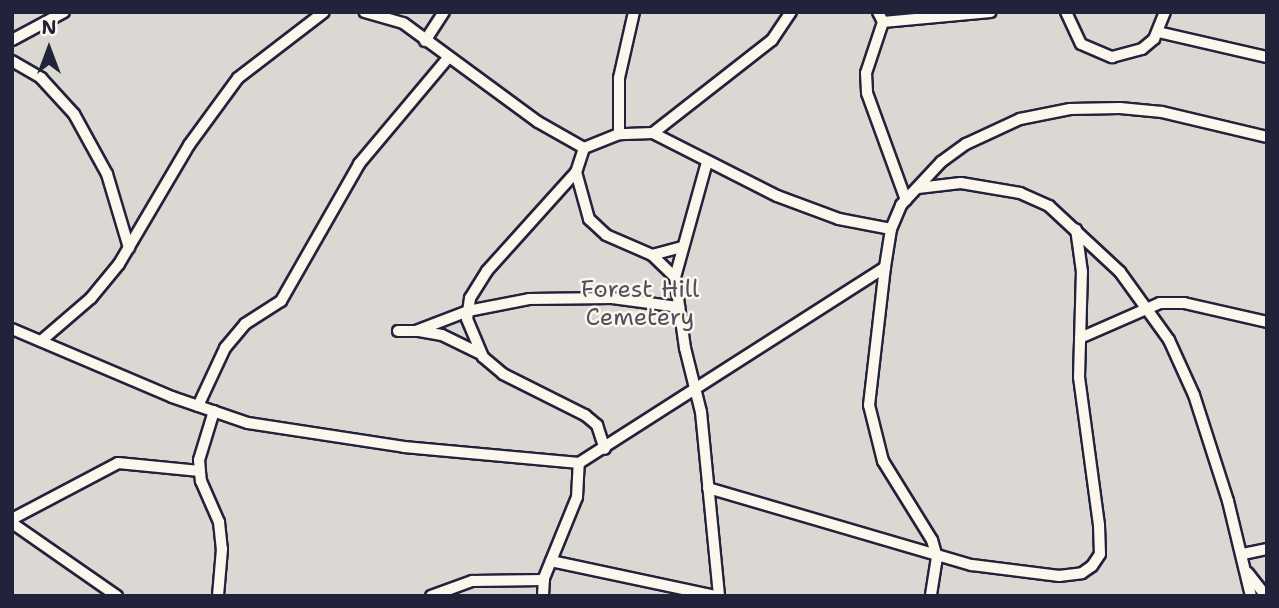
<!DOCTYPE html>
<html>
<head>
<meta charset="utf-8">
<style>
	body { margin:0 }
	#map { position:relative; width:1279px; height:608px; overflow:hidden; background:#fbf7ec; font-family:"Shantell Sans",sans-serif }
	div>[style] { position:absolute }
	.green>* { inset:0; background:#dbd8d3 }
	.roads { filter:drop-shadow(2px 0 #22223b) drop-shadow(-2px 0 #22223b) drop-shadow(0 2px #22223b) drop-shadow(0 -2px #22223b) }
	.service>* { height:10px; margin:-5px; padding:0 5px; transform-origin:5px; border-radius:5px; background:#fbf7ec }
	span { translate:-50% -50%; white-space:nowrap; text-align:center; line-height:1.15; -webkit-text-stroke:5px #fbf7ec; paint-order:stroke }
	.park-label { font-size:24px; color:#505061 }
	.frame { position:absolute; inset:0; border:14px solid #22223b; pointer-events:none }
	.north { position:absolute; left:14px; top:14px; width:70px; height:70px; -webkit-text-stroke:5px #fbf7ec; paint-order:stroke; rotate:0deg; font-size:19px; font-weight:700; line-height:28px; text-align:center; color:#22223b }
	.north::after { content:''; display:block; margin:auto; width:24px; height:32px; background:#22223b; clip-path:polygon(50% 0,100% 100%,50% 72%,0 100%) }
</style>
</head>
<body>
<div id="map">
	<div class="green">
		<i style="clip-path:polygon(12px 12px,1267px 12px,1267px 596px,12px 596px)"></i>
	</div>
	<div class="roads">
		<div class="service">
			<i style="left:878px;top:12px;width:11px;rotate:63deg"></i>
			<i style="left:883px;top:22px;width:54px;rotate:108.4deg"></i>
			<i style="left:866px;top:73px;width:20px;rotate:87deg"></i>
			<i style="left:867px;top:93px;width:114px;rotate:70deg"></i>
			<i style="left:1066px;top:12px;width:35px;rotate:65deg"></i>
			<i style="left:1081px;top:44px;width:34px;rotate:23deg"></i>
			<i style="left:1112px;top:57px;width:31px;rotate:-15deg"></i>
			<i style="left:1142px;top:49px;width:16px;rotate:-40deg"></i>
			<i style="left:1154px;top:39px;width:29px;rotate:-68deg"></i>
			<i style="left:883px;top:22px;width:108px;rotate:-5.3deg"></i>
			<i style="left:1158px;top:32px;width:112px;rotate:12.9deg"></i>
			<i style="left:12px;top:40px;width:59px;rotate:-28.3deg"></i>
			<i style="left:425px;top:41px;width:35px;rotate:-57deg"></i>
			<i style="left:12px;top:61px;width:34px;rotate:30deg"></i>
			<i style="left:41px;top:78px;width:49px;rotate:47.5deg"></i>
			<i style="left:74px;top:114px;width:68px;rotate:61.2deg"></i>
			<i style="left:107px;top:174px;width:77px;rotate:73.4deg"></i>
			<i style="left:653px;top:133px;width:151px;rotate:-38deg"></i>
			<i style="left:772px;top:40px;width:34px;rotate:-56deg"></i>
			<i style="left:619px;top:134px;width:56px;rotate:-90deg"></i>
			<i style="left:619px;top:78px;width:68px;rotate:-77.2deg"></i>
			<i style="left:584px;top:148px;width:25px;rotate:108deg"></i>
			<i style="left:576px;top:172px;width:49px;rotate:74.5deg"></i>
			<i style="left:589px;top:219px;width:23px;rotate:43deg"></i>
			<i style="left:606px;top:235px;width:50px;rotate:23.5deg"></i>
			<i style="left:652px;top:255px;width:32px;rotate:44deg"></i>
			<i style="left:707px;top:162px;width:119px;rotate:105.5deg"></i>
			<i style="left:675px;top:277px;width:72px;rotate:82deg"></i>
			<i style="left:685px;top:348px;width:66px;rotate:76deg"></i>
			<i style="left:701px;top:412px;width:185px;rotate:84.4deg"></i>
			<i style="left:576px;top:172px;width:133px;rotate:132deg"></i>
			<i style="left:487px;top:271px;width:32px;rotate:122deg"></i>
			<i style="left:470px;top:298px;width:21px;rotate:98deg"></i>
			<i style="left:467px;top:319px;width:41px;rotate:67.2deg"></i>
			<i style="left:483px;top:357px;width:26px;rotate:40deg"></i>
			<i style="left:503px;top:374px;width:92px;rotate:26.6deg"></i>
			<i style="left:585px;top:415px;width:16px;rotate:40deg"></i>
			<i style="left:597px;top:425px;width:25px;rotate:72deg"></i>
			<i style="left:918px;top:188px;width:43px;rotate:-6.6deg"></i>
			<i style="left:961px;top:183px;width:60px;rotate:9.6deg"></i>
			<i style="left:1020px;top:193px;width:32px;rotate:24deg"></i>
			<i style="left:1049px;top:206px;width:97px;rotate:42.9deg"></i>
			<i style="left:1120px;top:272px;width:84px;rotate:54.2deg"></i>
			<i style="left:1169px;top:340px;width:60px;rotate:65.6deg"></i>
			<i style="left:1194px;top:395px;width:111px;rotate:72.2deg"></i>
			<i style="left:1228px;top:501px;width:98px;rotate:76.4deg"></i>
			<i style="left:891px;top:229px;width:26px;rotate:-67deg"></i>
			<i style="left:901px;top:205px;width:59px;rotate:-47.1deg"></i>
			<i style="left:941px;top:162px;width:31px;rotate:-36deg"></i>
			<i style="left:966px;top:144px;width:60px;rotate:-24.8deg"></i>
			<i style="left:1020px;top:119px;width:51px;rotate:-11.3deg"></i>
			<i style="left:1070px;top:109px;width:50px;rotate:-1.1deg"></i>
			<i style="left:1120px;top:108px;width:42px;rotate:5.4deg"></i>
			<i style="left:1162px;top:112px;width:108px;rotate:13.4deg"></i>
			<i style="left:652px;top:255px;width:31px;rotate:-15deg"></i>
			<i style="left:885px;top:267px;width:139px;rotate:96.6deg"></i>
			<i style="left:869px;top:405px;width:58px;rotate:76deg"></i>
			<i style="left:883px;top:461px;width:93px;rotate:58.2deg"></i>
			<i style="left:932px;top:540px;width:18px;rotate:74deg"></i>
			<i style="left:937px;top:557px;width:39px;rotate:99deg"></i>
			<i style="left:12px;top:329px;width:174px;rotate:23deg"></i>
			<i style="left:172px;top:397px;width:80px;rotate:18.9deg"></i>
			<i style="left:248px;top:423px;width:158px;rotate:8.7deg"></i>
			<i style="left:404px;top:447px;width:176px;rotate:5.2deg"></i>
			<i style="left:579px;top:463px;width:363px;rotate:-32.6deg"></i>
			<i style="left:885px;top:267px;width:38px;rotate:-81deg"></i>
			<i style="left:891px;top:229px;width:53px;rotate:-169.1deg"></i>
			<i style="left:839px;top:219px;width:66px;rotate:-159.6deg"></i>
			<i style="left:777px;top:196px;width:139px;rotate:-153.1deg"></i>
			<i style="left:653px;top:133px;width:34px;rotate:178deg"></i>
			<i style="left:619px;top:134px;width:38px;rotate:158deg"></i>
			<i style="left:584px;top:148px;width:53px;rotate:-150.5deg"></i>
			<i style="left:538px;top:122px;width:167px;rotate:-143.7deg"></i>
			<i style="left:403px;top:23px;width:40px;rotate:-164deg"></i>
			<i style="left:398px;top:331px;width:18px"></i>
			<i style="left:416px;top:331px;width:56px;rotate:-21deg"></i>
			<i style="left:468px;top:311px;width:62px;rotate:-11.1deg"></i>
			<i style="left:529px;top:299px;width:83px;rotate:-0.7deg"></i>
			<i style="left:612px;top:298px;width:68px;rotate:7.7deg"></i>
			<i style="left:419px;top:331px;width:23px;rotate:10deg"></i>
			<i style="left:442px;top:335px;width:41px;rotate:25.9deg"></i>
			<i style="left:1080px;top:338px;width:87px;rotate:-23.6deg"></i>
			<i style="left:1160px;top:303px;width:24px"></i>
			<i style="left:1184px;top:303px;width:85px;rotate:12.9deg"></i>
			<i style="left:41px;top:341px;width:66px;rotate:-40.7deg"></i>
			<i style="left:91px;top:298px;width:44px;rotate:-50.5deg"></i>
			<i style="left:119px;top:264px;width:138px;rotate:-59.5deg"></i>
			<i style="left:189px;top:145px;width:83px;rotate:-53.8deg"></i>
			<i style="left:238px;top:78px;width:108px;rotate:-37.5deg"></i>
			<i style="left:198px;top:406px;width:64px;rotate:-65deg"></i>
			<i style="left:225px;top:348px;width:31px;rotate:-50deg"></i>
			<i style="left:245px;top:324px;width:43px;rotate:-32.6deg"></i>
			<i style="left:281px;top:301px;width:158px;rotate:-60.3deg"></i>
			<i style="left:359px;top:164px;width:138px;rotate:-50deg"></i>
			<i style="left:214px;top:411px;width:51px;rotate:107deg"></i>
			<i style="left:199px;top:460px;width:21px;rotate:85deg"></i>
			<i style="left:201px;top:481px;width:45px;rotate:66.3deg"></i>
			<i style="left:219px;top:522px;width:27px;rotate:84deg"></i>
			<i style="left:222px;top:549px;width:47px;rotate:94.9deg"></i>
			<i style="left:708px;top:488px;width:275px;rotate:16.3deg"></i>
			<i style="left:972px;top:565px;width:88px;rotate:7.2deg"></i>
			<i style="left:1059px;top:576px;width:23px;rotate:-7deg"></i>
			<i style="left:1082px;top:573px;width:12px;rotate:-35deg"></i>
			<i style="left:1092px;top:566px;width:14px;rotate:-56deg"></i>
			<i style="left:1100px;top:554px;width:29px;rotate:-92deg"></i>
			<i style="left:1099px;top:525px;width:149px;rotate:-97.7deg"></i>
			<i style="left:1079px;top:377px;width:105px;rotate:-88.4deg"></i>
			<i style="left:1082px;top:272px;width:43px;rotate:-97.9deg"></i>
			<i style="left:12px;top:519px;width:120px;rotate:-27.8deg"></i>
			<i style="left:118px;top:463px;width:82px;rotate:5.6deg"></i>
			<i style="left:12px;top:523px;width:128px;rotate:34.8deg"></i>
			<i style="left:1243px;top:554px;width:25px;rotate:-12deg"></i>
			<i style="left:551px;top:561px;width:169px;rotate:12deg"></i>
			<i style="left:1248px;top:573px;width:29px;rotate:52deg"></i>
			<i style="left:431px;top:596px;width:44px;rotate:-20.1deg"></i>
			<i style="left:472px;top:581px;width:72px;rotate:-0.8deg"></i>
			<i style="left:543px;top:596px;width:18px;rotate:-87deg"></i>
			<i style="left:544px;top:578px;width:87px;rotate:-67.8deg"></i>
			<i style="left:577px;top:497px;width:34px;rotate:-87deg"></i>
		</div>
	</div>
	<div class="park-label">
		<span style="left:640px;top:304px">Forest Hill<br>Cemetery</span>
	</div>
	<div class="frame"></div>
	<div class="north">N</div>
</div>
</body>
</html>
